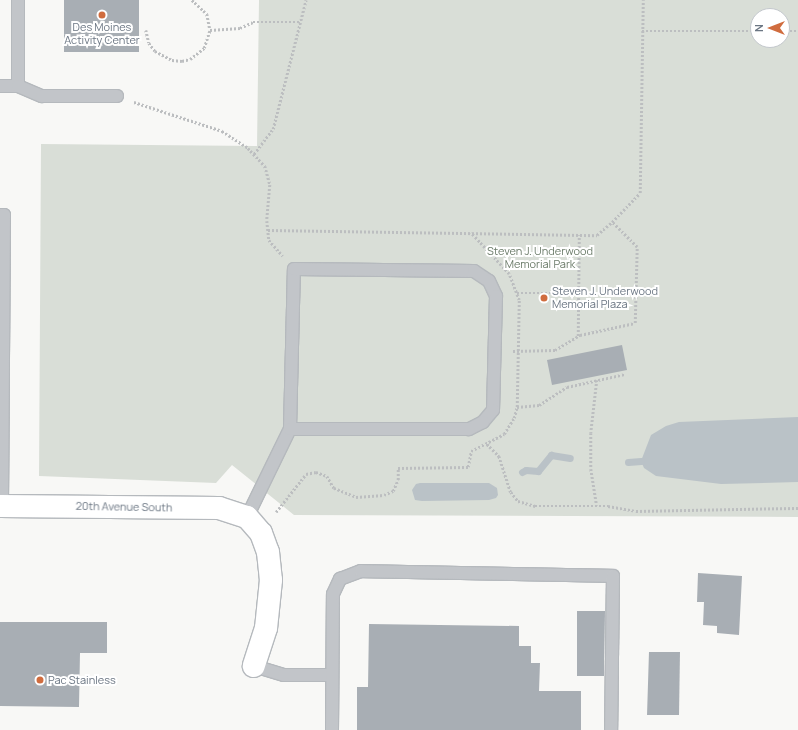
<!DOCTYPE html>
<html>
<head>
<meta charset="utf-8">
<style>
	body { margin:0 }
	#map { position:relative; width:798px; height:730px; overflow:hidden; background:#f8f8f6; font-family:Manrope,sans-serif }
	div>[style] { position:absolute }
	.green>* { inset:0; background:#d9ded7 }
	.water>* { inset:0; background:#bac2c7 }
	.stream>* { height:7px; margin:-3.5px; padding:0 3.5px; transform-origin:3.5px; border-radius:3.5px; background:#bac2c7 }
	.building>* { inset:0; background:#a8aeb4 }
	.path>* { height:2.5px; margin-top:-1.25px; transform-origin:0; background:repeating-linear-gradient(90deg,#bcbec0 0 2px,transparent 0 4px) }
	.roads { filter:drop-shadow(1px 0 #b5b9bd) drop-shadow(-1px 0 #b5b9bd) drop-shadow(0 1px #b5b9bd) drop-shadow(0 -1px #b5b9bd) }
	.lane>* { height:12px; margin:-6px; padding:0 6px; transform-origin:6px; border-radius:6px; background:#c2c5c9 }
	.secondary>* { height:22px; margin:-11px; padding:0 11px; transform-origin:11px; border-radius:11px; background:#fff }
	.dots>* { width:11px; height:11px; translate:-50% -50%; box-sizing:border-box; border:2px solid #fff; border-radius:50% }
	span { translate:-50% -50%; white-space:nowrap; text-align:center; line-height:1.15; -webkit-text-stroke:4px #fff; paint-order:stroke }
	.poi-label { font-size:11px; color:#6b7683 }
	.left { translate:0 -50%; text-align:left }
	.park-label { font-size:11px; color:#6b7b69 }
	.street-label { font-size:11px; color:#6b7683 }
	.north { position:absolute; left:750px; top:8px; width:40px; height:40px; box-sizing:border-box; background:#fff; border:1px solid #c4c8cd; border-radius:50%; rotate:270deg; font-size:11px; font-weight:700; line-height:16px; text-align:center; color:#6b7683 }
	.north::after { content:''; display:block; margin:auto; width:14px; height:18px; background:#d06c3e; clip-path:polygon(50% 0,100% 100%,50% 72%,0 100%) }
</style>
</head>
<body>
<div id="map">
	<div class="green">
		<i style="clip-path:polygon(evenodd,259px 0,798px 0,798px 517px,294px 515px,232px 465px,216px 483px,39px 476px,41px 144px,257px 146px,259px 0,758px 16px,782px 16px,782px 40px,758px 40px,758px 16px)"></i>
	</div>
	<div class="water">
		<i style="clip-path:polygon(798px 417px,798px 482px,721px 484px,656px 476px,644px 468px,641px 461px,651px 435px,666px 426px,679px 422px)"></i>
		<i style="clip-path:polygon(420px 483px,489px 483px,497px 488px,498px 495px,496px 498px,489px 500px,422px 501px,415px 500px,412px 490px,416px 484px)"></i>
	</div>
	<div class="stream">
		<i style="left:628px;top:462px;width:13px;rotate:-4deg"></i>
		<i style="left:522px;top:472px;width:4px;rotate:-27deg"></i>
		<i style="left:526px;top:470px;width:12px;rotate:5deg"></i>
		<i style="left:538px;top:471px;width:21px;rotate:-51deg"></i>
		<i style="left:551px;top:455px;width:19px;rotate:9deg"></i>
	</div>
	<div class="building">
		<i style="clip-path:polygon(64px 0,139px 0,139px 52px,64px 52px)"></i>
		<i style="clip-path:polygon(622px 345px,627px 370px,552px 385px,547px 360px)"></i>
		<i style="clip-path:polygon(698px 573px,742px 576px,739px 635px,717px 633px,717px 626px,703px 625px,704px 602px,697px 602px)"></i>
		<i style="clip-path:polygon(577px 611px,605px 611px,604px 676px,577px 676px)"></i>
		<i style="clip-path:polygon(0 622px,107px 622px,107px 653px,80px 653px,79px 707px,0 706px)"></i>
		<i style="clip-path:polygon(369px 624px,519px 626px,519px 646px,531px 646px,531px 663px,540px 663px,539px 691px,581px 691px,581px 730px,357px 730px,357px 687px,368px 687px)"></i>
		<i style="clip-path:polygon(649px 652px,680px 652px,679px 715px,647px 715px)"></i>
	</div>
	<div class="path">
		<i style="left:192px;top:0;width:21px;rotate:43deg"></i>
		<i style="left:207px;top:14px;width:16px;rotate:79deg"></i>
		<i style="left:146px;top:30px;width:13px;rotate:77deg"></i>
		<i style="left:149px;top:43px;width:10px;rotate:53deg"></i>
		<i style="left:155px;top:51px;width:19px;rotate:28deg"></i>
		<i style="left:172px;top:60px;width:10px;rotate:6deg"></i>
		<i style="left:182px;top:61px;width:8px;rotate:-14deg"></i>
		<i style="left:190px;top:59px;width:18px;rotate:-38deg"></i>
		<i style="left:204px;top:48px;width:19px;rotate:-72deg"></i>
		<i style="left:210px;top:30px;width:30px;rotate:-4deg"></i>
		<i style="left:240px;top:28px;width:14px;rotate:-25deg"></i>
		<i style="left:253px;top:22px;width:46px"></i>
		<i style="left:642px;top:31px;width:116px"></i>
		<i style="left:782px;top:31px;width:16px"></i>
		<i style="left:134px;top:102px;width:93px;rotate:18.2deg"></i>
		<i style="left:222px;top:131px;width:31px;rotate:33deg"></i>
		<i style="left:248px;top:148px;width:25px;rotate:47deg"></i>
		<i style="left:265px;top:166px;width:20px;rotate:75deg"></i>
		<i style="left:270px;top:185px;width:36px;rotate:95deg"></i>
		<i style="left:267px;top:221px;width:19px;rotate:84deg"></i>
		<i style="left:269px;top:240px;width:21px;rotate:49deg"></i>
		<i style="left:254px;top:154px;width:31px;rotate:-53deg"></i>
		<i style="left:273px;top:129px;width:133px;rotate:-75.7deg"></i>
		<i style="left:268px;top:230px;width:329px;rotate:0.9deg"></i>
		<i style="left:597px;top:235px;width:20px;rotate:-41deg"></i>
		<i style="left:517px;top:293px;width:61px"></i>
		<i style="left:578px;top:336px;width:101px;rotate:-89.4deg"></i>
		<i style="left:513px;top:351px;width:42px;rotate:-1.4deg"></i>
		<i style="left:555px;top:350px;width:29px;rotate:-31deg"></i>
		<i style="left:580px;top:335px;width:56px;rotate:-12.3deg"></i>
		<i style="left:635px;top:323px;width:76px;rotate:-88.5deg"></i>
		<i style="left:637px;top:247px;width:35px;rotate:-135deg"></i>
		<i style="left:612px;top:222px;width:40px;rotate:-46deg"></i>
		<i style="left:640px;top:193px;width:193px;rotate:-89.1deg"></i>
		<i style="left:597px;top:380px;width:53px;rotate:96.5deg"></i>
		<i style="left:591px;top:433px;width:36px;rotate:90deg"></i>
		<i style="left:591px;top:469px;width:37px;rotate:81deg"></i>
		<i style="left:517px;top:407px;width:22px;rotate:-5deg"></i>
		<i style="left:539px;top:405px;width:33px;rotate:-33deg"></i>
		<i style="left:567px;top:387px;width:59px;rotate:-12.6deg"></i>
		<i style="left:487px;top:444px;width:17px;rotate:45deg"></i>
		<i style="left:499px;top:456px;width:38px;rotate:72deg"></i>
		<i style="left:511px;top:492px;width:11px;rotate:52deg"></i>
		<i style="left:518px;top:501px;width:18px;rotate:16deg"></i>
		<i style="left:535px;top:506px;width:73px"></i>
		<i style="left:608px;top:506px;width:28px;rotate:10deg"></i>
		<i style="left:636px;top:511px;width:162px;rotate:-1.1deg"></i>
		<i style="left:276px;top:512px;width:48px;rotate:-51.7deg"></i>
		<i style="left:306px;top:474px;width:10px;rotate:-11deg"></i>
		<i style="left:316px;top:472px;width:12px;rotate:20deg"></i>
		<i style="left:327px;top:476px;width:14px;rotate:60deg"></i>
		<i style="left:334px;top:488px;width:24px;rotate:22deg"></i>
		<i style="left:356px;top:497px;width:28px;rotate:-4deg"></i>
		<i style="left:384px;top:495px;width:10px;rotate:-24deg"></i>
		<i style="left:393px;top:491px;width:12px;rotate:-66deg"></i>
		<i style="left:398px;top:480px;width:12px;rotate:-90deg"></i>
		<i style="left:398px;top:468px;width:70px;rotate:-0.8deg"></i>
		<i style="left:468px;top:467px;width:16px;rotate:-79deg"></i>
		<i style="left:471px;top:451px;width:37px;rotate:-27deg"></i>
		<i style="left:504px;top:434px;width:19px;rotate:-58deg"></i>
		<i style="left:514px;top:418px;width:11px;rotate:-75deg"></i>
		<i style="left:517px;top:407px;width:107px;rotate:-88.9deg"></i>
		<i style="left:519px;top:300px;width:28px;rotate:-111deg"></i>
		<i style="left:509px;top:274px;width:56px;rotate:-132.8deg"></i>
	</div>
	<div class="roads">
		<div class="lane">
			<i style="left:0;top:86px;width:18px"></i>
			<i style="left:18px;top:86px;width:86px;rotate:-90deg"></i>
			<i style="left:18px;top:86px;width:26px;rotate:23deg"></i>
			<i style="left:42px;top:96px;width:75px"></i>
			<i style="left:0;top:215px;width:4px"></i>
			<i style="left:4px;top:215px;width:291px;rotate:90.4deg"></i>
			<i style="left:247px;top:517px;width:98px;rotate:-64deg"></i>
			<i style="left:290px;top:429px;width:160px;rotate:-88.6deg"></i>
			<i style="left:294px;top:269px;width:180px;rotate:0.6deg"></i>
			<i style="left:474px;top:271px;width:18px;rotate:34deg"></i>
			<i style="left:489px;top:281px;width:17px;rotate:65deg"></i>
			<i style="left:496px;top:296px;width:114px;rotate:91.5deg"></i>
			<i style="left:493px;top:410px;width:16px;rotate:130deg"></i>
			<i style="left:483px;top:422px;width:16px;rotate:153deg"></i>
			<i style="left:469px;top:429px;width:179px;rotate:180deg"></i>
			<i style="left:254px;top:666px;width:31px;rotate:17deg"></i>
			<i style="left:284px;top:675px;width:48px"></i>
			<i style="left:332px;top:730px;width:136px;rotate:-89.6deg"></i>
			<i style="left:333px;top:594px;width:17px;rotate:-65deg"></i>
			<i style="left:340px;top:579px;width:22px;rotate:-21deg"></i>
			<i style="left:361px;top:571px;width:252px;rotate:1.1deg"></i>
			<i style="left:613px;top:576px;width:154px;rotate:90.7deg"></i>
		</div>
		<div class="secondary">
			<i style="left:0;top:506px;width:219px;rotate:0.5deg"></i>
			<i style="left:219px;top:508px;width:29px;rotate:18deg"></i>
			<i style="left:247px;top:517px;width:21px;rotate:49deg"></i>
			<i style="left:261px;top:533px;width:20px;rotate:70deg"></i>
			<i style="left:268px;top:552px;width:28px;rotate:84deg"></i>
			<i style="left:271px;top:580px;width:48px;rotate:95.9deg"></i>
			<i style="left:266px;top:628px;width:40px;rotate:108deg"></i>
		</div>
	</div>
	<div class="dots">
		<i style="left:102px;top:15px;background:#d06c3e"></i>
		<i style="left:544px;top:298px;background:#d06c3e"></i>
		<i style="left:40px;top:680px;background:#d06c3e"></i>
	</div>
	<div class="poi-label">
		<span style="left:102px;top:34px">Des Moines<br>Activity Center</span>
		<span class="left" style="left:552px;top:298px">Steven J. Underwood<br>Memorial Plaza</span>
		<span class="left" style="left:48px;top:680px">Pac Stainless</span>
	</div>
	<div class="park-label">
		<span style="left:540px;top:258px">Steven J. Underwood<br>Memorial Park</span>
	</div>
	<div class="street-label">
		<span style="left:124px;top:507px;rotate:1deg">20th Avenue South</span>
	</div>
	<div class="north">N</div>
</div>
</body>
</html>
